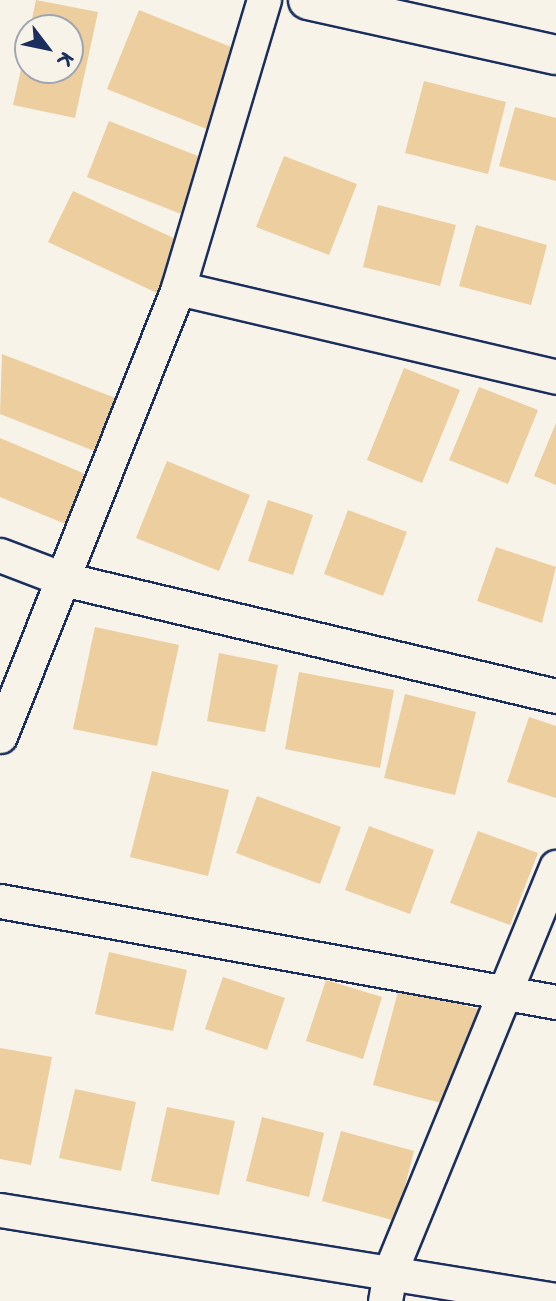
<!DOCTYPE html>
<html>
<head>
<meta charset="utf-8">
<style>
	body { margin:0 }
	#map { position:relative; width:556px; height:1301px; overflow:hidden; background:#f7f3e8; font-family:"Shantell Sans",sans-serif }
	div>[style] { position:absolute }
	.building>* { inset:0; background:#ecce9f }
	.roads { filter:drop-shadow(2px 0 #1b2f5e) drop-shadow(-2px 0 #1b2f5e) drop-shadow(0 2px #1b2f5e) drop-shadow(0 -2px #1b2f5e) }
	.street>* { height:33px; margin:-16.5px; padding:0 16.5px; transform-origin:16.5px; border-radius:16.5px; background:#f7f3e8 }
	.secondary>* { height:38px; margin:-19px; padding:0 19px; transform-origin:19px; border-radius:19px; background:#f7f3e8 }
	span { translate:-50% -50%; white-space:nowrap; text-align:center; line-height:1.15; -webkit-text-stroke:7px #f7f3e8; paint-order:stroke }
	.north { position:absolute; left:14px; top:14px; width:70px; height:70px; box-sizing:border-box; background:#f7f3e8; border:2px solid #9fa5b1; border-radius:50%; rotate:122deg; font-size:19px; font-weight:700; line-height:28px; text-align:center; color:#1b2f5e }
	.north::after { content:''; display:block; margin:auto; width:24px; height:32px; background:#1b2f5e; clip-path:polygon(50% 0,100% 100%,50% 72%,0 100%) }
</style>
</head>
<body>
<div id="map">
	<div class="building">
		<i style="clip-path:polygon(36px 0,98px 12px,75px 118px,13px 105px,27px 43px,28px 70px,70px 70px,70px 28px,30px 28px)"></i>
		<i style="clip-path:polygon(139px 10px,241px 51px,209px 130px,107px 89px)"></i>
		<i style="clip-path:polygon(424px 81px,506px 102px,488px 174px,405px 153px)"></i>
		<i style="clip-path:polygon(515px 107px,556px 118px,556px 181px,499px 166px)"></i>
		<i style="clip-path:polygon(109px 121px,203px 158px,181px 214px,87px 177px)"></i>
		<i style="clip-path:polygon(284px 156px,357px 184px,329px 255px,256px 227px)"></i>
		<i style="clip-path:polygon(73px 191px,182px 242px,157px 293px,48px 242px)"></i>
		<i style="clip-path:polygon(378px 205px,456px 225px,440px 286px,363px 267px)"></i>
		<i style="clip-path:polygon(476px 225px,547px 245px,531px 305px,459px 286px)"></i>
		<i style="clip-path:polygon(2px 354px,123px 401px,102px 454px,0 414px)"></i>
		<i style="clip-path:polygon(404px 368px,460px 390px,422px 483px,367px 460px)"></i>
		<i style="clip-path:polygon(479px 387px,538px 410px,508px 484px,449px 460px)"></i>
		<i style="clip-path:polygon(556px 423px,556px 485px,534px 476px)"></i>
		<i style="clip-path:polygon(0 438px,90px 476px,68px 525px,0 497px)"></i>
		<i style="clip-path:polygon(167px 461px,250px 495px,219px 571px,136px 538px)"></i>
		<i style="clip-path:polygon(268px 500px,313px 515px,293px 575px,248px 561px)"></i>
		<i style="clip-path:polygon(348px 510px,407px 532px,383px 596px,324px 574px)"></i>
		<i style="clip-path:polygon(496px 547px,556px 567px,542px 623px,477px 601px)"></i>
		<i style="clip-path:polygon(95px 627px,179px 645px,157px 746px,73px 729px)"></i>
		<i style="clip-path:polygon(219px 653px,278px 665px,265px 732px,207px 721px)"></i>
		<i style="clip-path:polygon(299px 672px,394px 690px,380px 768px,285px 749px)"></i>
		<i style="clip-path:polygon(405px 694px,476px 712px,455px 795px,384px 778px)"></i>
		<i style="clip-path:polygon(529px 717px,556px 726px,556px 798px,507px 782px)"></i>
		<i style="clip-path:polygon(152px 771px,229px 790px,208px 876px,130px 857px)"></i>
		<i style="clip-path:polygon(257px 796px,341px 827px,320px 884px,236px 853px)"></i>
		<i style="clip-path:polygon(369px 826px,434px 850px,410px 914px,345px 890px)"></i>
		<i style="clip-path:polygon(478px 831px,538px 853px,510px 925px,450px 903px)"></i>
		<i style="clip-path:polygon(109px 952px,187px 970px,173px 1031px,95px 1014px)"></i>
		<i style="clip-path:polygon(223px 977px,285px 998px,267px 1050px,205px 1029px)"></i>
		<i style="clip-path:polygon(326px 980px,382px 997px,363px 1059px,306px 1041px)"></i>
		<i style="clip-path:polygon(399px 988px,482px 1010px,456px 1107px,373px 1085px)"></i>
		<i style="clip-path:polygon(0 1048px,52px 1057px,31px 1165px,0 1159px)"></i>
		<i style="clip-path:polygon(75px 1089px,136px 1102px,121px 1171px,59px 1158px)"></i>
		<i style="clip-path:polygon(167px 1107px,235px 1121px,219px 1195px,151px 1181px)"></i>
		<i style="clip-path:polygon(262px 1117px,324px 1133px,309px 1197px,246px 1181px)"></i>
		<i style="clip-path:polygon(341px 1131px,414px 1151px,396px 1221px,322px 1201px)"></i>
	</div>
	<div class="roads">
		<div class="street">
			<i style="left:178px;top:288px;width:388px;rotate:13.2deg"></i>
			<i style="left:0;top:555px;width:67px;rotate:20.9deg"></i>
			<i style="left:63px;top:579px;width:507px;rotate:13.35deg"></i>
			<i style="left:0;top:736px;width:482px;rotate:-68.3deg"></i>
			<i style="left:178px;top:288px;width:301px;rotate:-73.4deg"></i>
			<i style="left:0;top:901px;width:565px;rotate:10.3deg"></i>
			<i style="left:0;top:1210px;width:563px;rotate:9.19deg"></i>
			<i style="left:385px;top:1301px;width:29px;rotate:-80deg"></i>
			<i style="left:390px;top:1272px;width:438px;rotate:-67.7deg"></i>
		</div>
		<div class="secondary">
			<i style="left:308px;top:0;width:254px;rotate:12.5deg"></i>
		</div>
	</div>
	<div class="north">K</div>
</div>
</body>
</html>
